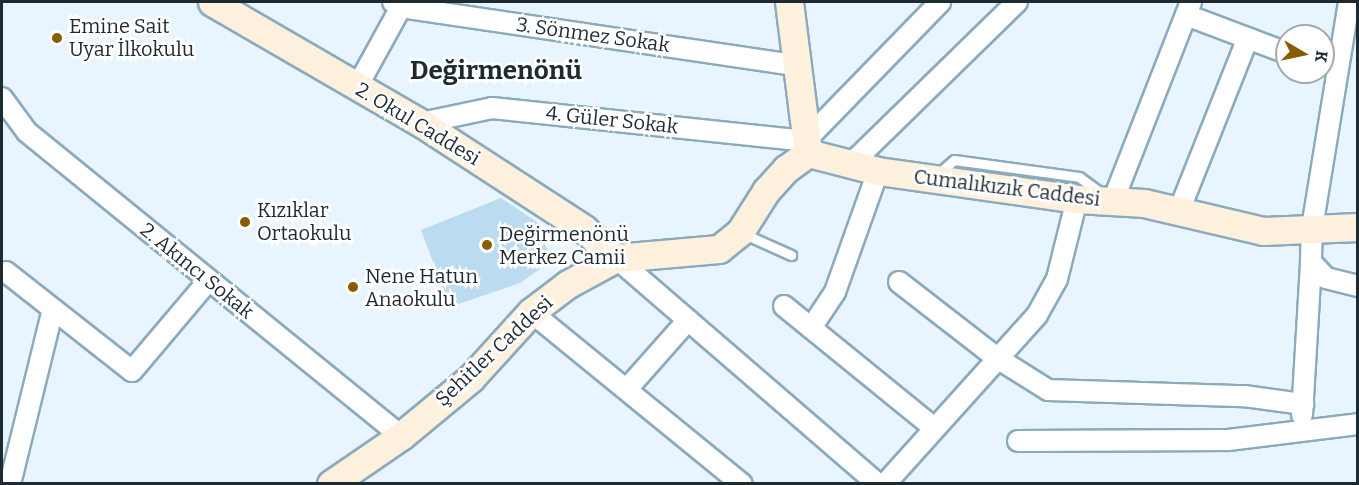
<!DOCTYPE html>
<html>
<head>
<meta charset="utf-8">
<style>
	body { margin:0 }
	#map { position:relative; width:1359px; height:485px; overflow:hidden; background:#e8f5fe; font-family:Bitter,serif }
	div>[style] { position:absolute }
	.building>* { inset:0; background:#bbdcf0 }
	.roads { filter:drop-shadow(2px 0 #8baabe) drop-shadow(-2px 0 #8baabe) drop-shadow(0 2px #8baabe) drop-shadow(0 -2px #8baabe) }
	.lane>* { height:9px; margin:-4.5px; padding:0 4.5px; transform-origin:4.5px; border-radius:4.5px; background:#fff }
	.street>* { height:20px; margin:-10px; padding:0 10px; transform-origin:10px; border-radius:10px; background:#fff }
	.secondary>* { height:27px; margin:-13.5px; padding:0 13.5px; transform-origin:13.5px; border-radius:13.5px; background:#fdf0dd }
	.dots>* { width:16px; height:16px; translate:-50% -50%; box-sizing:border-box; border:3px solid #fff; border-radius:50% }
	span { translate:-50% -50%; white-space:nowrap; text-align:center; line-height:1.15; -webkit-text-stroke:5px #fff; paint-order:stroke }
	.poi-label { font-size:20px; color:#1e2a32 }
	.left { translate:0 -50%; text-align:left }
	.street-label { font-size:20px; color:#1e2a32 }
	.district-label { font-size:26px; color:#1e2a32; font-weight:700 }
	.frame { position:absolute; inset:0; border:3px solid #1e2a32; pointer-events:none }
	.north { position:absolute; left:1275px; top:24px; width:60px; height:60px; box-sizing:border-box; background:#fff; border:2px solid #a5aaad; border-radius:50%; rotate:99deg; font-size:16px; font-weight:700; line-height:24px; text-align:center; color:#1e2a32 }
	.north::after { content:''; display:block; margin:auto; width:21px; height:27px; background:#895c00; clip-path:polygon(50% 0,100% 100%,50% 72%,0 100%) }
</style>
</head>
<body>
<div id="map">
	<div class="building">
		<i style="clip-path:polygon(501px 198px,537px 222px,551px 261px,520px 283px,450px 307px,421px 230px)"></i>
	</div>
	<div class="roads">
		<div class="lane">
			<i style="left:938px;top:174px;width:21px;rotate:-41deg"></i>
			<i style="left:954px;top:160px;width:126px;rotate:7.7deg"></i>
			<i style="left:1079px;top:177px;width:27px;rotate:36deg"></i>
			<i style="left:742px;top:233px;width:54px;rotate:24.2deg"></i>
		</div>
		<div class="street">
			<i style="left:393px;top:2px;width:9px;rotate:32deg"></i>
			<i style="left:401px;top:7px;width:398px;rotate:8.4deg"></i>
			<i style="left:1349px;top:2px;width:230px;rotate:99.3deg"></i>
			<i style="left:1312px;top:229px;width:33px;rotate:92deg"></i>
			<i style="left:1311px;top:262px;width:22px;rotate:47deg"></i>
			<i style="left:1326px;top:278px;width:33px;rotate:14deg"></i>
			<i style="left:1186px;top:15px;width:108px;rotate:20.6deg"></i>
			<i style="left:357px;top:87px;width:91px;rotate:-61.2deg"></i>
			<i style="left:2px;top:98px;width:42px;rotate:53.7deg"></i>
			<i style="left:27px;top:132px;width:482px;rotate:39.1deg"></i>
			<i style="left:421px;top:123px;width:73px;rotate:-11.9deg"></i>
			<i style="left:492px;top:108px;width:315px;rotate:6deg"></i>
			<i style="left:805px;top:141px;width:194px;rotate:-45.8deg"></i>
			<i style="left:851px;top:164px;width:232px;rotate:-44.3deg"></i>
			<i style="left:1113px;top:201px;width:214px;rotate:-68.6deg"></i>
			<i style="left:1179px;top:211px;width:186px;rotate:-68.3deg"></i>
			<i style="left:616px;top:258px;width:346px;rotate:40.8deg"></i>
			<i style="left:6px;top:272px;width:160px;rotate:38.2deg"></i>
			<i style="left:132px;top:371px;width:119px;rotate:-49.8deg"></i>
			<i style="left:899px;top:282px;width:124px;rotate:37.8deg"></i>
			<i style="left:997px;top:358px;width:60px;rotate:32.1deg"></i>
			<i style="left:1048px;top:390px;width:196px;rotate:1.8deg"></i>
			<i style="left:1244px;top:396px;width:60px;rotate:7.7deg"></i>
			<i style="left:784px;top:306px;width:193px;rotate:39.1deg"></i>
			<i style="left:531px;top:312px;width:272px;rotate:39.2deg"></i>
			<i style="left:811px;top:328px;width:43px;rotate:-56.3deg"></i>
			<i style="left:835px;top:292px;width:128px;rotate:-70.4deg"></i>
			<i style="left:627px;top:389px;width:92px;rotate:-48.5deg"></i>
			<i style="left:1302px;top:415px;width:153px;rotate:-86.6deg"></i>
			<i style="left:1018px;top:441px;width:210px;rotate:-0.3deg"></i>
			<i style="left:1228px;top:440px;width:131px;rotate:-7deg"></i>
			<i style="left:10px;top:484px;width:180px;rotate:-76.2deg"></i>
			<i style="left:885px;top:484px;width:227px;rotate:-48deg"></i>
			<i style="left:1037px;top:315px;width:41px;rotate:-60.9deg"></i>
			<i style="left:1057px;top:279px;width:82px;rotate:-76deg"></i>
		</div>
		<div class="secondary">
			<i style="left:212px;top:2px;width:241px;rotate:30.1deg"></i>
			<i style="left:421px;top:123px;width:194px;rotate:33deg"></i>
			<i style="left:584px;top:229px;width:43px;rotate:42.2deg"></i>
			<i style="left:789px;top:2px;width:152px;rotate:82.8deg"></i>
			<i style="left:808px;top:153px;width:72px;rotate:14.4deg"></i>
			<i style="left:878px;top:171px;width:201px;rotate:8deg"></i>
			<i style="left:1077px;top:199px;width:67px;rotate:3.4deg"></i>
			<i style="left:1144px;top:203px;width:122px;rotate:13.2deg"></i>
			<i style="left:1263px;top:231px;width:95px;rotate:-2.4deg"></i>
			<i style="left:331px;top:484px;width:85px;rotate:-34.4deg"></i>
			<i style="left:401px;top:436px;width:91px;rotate:-39.6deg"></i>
			<i style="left:471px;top:378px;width:89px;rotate:-47.7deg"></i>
			<i style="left:531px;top:312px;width:46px;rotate:-37.1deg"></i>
			<i style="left:568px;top:284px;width:55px;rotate:-28.4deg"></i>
			<i style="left:616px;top:258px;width:103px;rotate:-5deg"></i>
			<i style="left:719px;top:249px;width:27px;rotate:-39deg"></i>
			<i style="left:740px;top:232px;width:49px;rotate:-57.6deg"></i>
			<i style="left:766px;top:191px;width:30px;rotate:-48deg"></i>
			<i style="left:786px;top:169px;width:27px;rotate:-36deg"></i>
		</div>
	</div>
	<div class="dots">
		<i style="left:57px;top:38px;background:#895c00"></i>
		<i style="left:245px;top:222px;background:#895c00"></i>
		<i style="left:487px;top:245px;background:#895c00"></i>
		<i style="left:353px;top:287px;background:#895c00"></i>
	</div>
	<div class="poi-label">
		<span class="left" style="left:69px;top:38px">Emine Sait<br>Uyar İlkokulu</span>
		<span class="left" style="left:257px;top:222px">Kızıklar<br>Ortaokulu</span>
		<span class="left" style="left:499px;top:246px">Değirmenönü<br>Merkez Camii</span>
		<span class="left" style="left:365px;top:288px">Nene Hatun<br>Anaokulu</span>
	</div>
	<div class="street-label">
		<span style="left:593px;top:35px;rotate:8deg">3. Sönmez Sokak</span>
		<span style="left:612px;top:120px;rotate:6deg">4. Güler Sokak</span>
		<span style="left:418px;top:124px;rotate:31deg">2. Okul Caddesi</span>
		<span style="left:1007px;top:188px;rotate:7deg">Cumalıkızık Caddesi</span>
		<span style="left:197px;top:271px;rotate:39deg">2. Akıncı Sokak</span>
		<span style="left:494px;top:351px;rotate:-43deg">Şehitler Caddesi</span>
	</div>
	<div class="district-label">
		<span style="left:496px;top:71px">Değirmenönü</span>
	</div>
	<div class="frame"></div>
	<div class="north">K</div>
</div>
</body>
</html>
